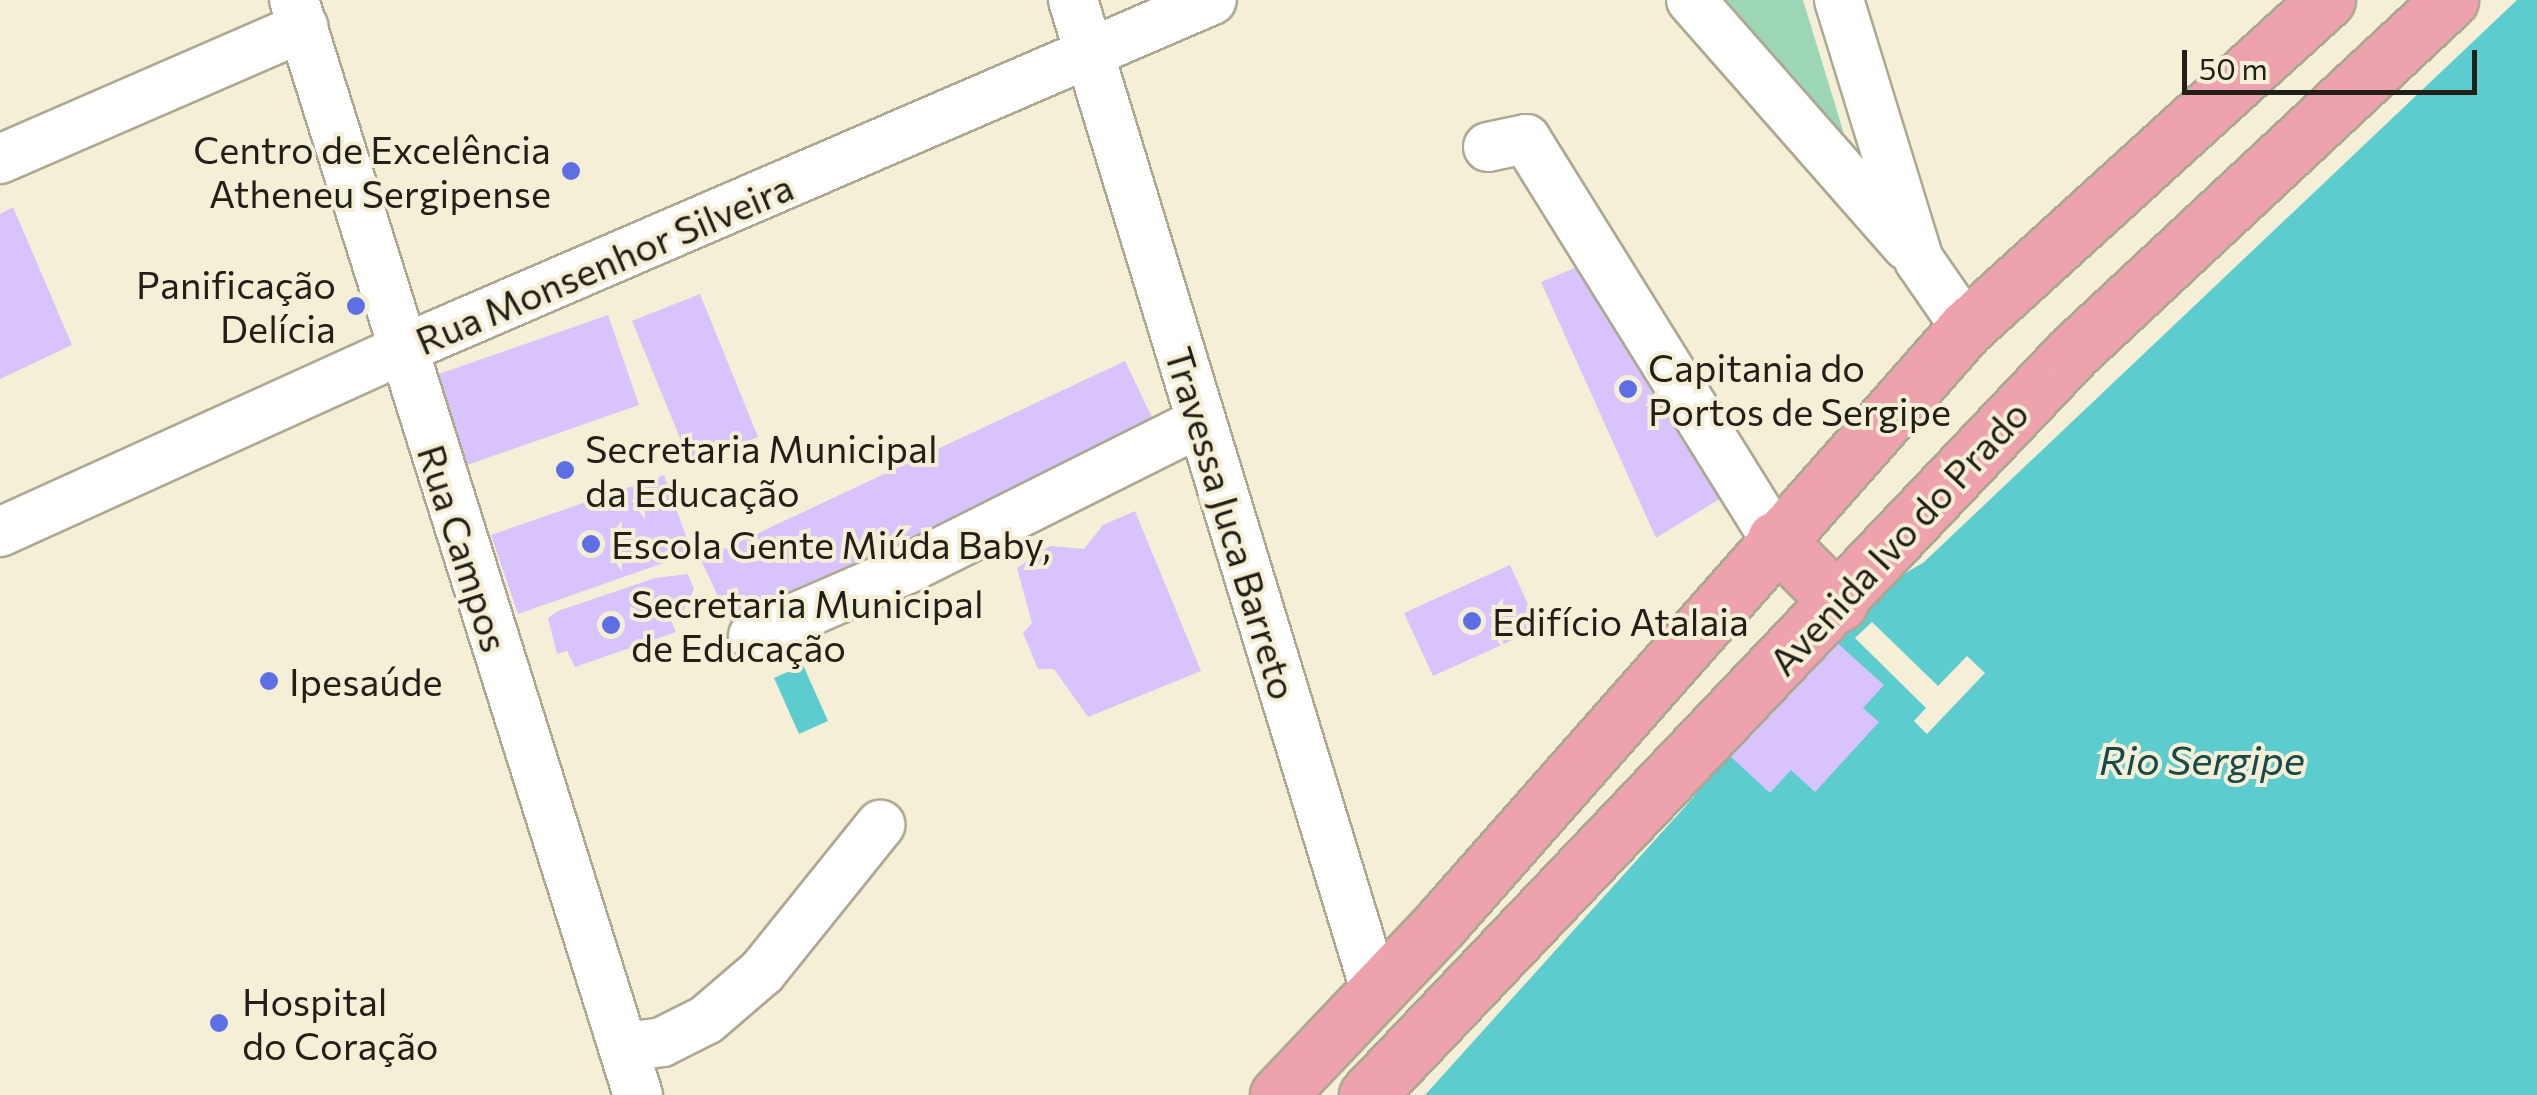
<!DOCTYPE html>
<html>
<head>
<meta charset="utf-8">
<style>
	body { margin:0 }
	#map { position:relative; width:2537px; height:1095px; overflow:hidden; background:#f5efd7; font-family:Commissioner,sans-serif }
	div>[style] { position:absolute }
	.green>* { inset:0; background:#9dd5b7 }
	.water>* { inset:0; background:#5ccccf }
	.pier>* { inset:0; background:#f5efd7 }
	.building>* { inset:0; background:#d8c3fc }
	.roads { filter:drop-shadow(2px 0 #ada892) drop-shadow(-2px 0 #ada892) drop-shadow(0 2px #ada892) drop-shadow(0 -2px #ada892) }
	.minor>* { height:48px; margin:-24px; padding:0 24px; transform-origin:24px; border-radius:24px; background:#fff }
	.major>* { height:55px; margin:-27.5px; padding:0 27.5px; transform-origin:27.5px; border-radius:27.5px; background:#eea2ad }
	.dots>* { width:28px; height:28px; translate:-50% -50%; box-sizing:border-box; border:5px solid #f5efd7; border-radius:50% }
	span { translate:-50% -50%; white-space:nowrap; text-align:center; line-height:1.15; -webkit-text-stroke:8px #f5efd7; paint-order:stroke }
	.poi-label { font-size:38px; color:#211f17 }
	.right { translate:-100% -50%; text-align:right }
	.left { translate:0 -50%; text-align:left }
	.street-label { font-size:38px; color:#211f17 }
	.water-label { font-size:40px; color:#184a4c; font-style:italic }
	.scale { position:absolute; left:2182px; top:50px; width:295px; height:45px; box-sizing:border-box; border:5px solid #211f17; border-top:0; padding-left:12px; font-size:30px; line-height:35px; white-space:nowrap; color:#211f17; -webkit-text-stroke:8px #f5efd7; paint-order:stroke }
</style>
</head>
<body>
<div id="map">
	<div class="green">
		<i style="clip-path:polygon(1717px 0,1803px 0,1845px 137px,1831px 138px)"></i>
	</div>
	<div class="water">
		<i style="clip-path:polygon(2517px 0,2537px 0,2537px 1095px,1425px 1095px,1691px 800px,1741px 732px,1873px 591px,1923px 563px)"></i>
		<i style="clip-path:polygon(803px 665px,828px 721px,799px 734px,774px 678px)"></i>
	</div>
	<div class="pier">
		<i style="clip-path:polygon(1872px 622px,1938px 686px,1967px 656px,1985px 673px,1927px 734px,1914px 721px,1926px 708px,1855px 638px)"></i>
	</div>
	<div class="building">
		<i style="clip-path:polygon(13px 207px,72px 345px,0 379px,0 214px)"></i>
		<i style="clip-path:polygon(1594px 260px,1726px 495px,1656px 538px,1541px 282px)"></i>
		<i style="clip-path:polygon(700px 294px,758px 437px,691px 465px,632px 321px)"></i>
		<i style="clip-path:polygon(608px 315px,639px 405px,467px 465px,436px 375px)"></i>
		<i style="clip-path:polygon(1125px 361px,1160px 434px,735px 633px,701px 560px)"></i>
		<i style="clip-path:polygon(664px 475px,692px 553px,518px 614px,491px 535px)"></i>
		<i style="clip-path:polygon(1135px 511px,1201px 671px,1088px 717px,1054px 669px,1038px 669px,1023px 633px,1032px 623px,1017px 568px,1050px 546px,1084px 549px,1103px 525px)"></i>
		<i style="clip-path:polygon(1510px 565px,1539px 628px,1433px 676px,1404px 613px)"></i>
		<i style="clip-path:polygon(688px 574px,694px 589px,683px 612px,670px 618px,676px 632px,575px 667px,567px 651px,557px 654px,548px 618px,558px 611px,655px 578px)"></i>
		<i style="clip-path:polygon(1835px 641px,1884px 685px,1863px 708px,1879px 722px,1815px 792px,1791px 770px,1770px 793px,1730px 756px)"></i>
	</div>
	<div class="roads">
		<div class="minor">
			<i style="left:294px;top:0;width:1148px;rotate:72.56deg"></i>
			<i style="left:1073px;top:0;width:1038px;rotate:73.03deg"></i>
			<i style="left:1691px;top:0;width:327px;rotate:48.7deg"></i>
			<i style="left:1839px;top:0;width:272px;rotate:72.9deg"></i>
			<i style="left:1919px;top:260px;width:83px;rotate:55.3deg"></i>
			<i style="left:1488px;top:147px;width:39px;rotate:-12deg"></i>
			<i style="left:1526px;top:139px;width:471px;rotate:58.1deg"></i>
			<i style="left:0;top:159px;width:331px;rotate:-23.5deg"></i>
			<i style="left:0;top:532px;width:440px;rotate:-24.4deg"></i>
			<i style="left:401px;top:350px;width:883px;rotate:-23.34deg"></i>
			<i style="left:753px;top:636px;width:168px;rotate:-23.5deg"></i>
			<i style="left:907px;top:569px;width:329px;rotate:-26.6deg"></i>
			<i style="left:623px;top:1047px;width:39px;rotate:-7deg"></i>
			<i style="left:662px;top:1042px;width:49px;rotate:-26.6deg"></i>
			<i style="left:706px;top:1020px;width:74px;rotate:-40.6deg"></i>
			<i style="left:762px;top:972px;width:189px;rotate:-51.2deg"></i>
		</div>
		<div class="major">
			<i style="left:1775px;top:539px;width:91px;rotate:45deg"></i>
			<i style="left:1278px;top:1095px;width:237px;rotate:-46.5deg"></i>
			<i style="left:1441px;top:923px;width:794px;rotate:-48.58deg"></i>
			<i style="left:1966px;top:328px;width:488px;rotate:-42.3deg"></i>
			<i style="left:1367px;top:1095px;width:1025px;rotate:-46.46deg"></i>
			<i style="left:2073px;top:352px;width:516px;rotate:-43.04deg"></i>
		</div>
	</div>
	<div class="dots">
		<i style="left:571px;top:171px;background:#5e6fe6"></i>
		<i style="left:356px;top:306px;background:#5e6fe6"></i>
		<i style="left:1628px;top:389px;background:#5e6fe6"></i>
		<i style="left:565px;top:470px;background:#5e6fe6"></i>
		<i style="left:591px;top:544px;background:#5e6fe6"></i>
		<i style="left:1472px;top:621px;background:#5e6fe6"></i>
		<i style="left:611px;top:625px;background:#5e6fe6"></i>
		<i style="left:269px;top:681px;background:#5e6fe6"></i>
		<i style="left:219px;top:1023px;background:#5e6fe6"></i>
	</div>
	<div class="poi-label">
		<span class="right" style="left:551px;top:171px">Centro de Excelência<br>Atheneu Sergipense</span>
		<span class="right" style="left:336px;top:306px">Panificação<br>Delícia</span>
		<span class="left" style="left:1648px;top:389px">Capitania do<br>Portos de Sergipe</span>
		<span class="left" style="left:585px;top:470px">Secretaria Municipal<br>da Educação</span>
		<span class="left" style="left:611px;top:544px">Escola Gente Miúda Baby,</span>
		<span class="left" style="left:631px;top:625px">Secretaria Municipal<br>de Educação</span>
		<span class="left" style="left:1492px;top:621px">Edifício Atalaia</span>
		<span class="left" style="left:289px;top:681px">Ipesaúde</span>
		<span class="left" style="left:242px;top:1023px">Hospital<br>do Coração</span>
	</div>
	<div class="street-label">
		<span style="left:604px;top:263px;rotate:-23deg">Rua Monsenhor Silveira</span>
		<span style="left:1232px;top:523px;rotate:73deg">Travessa Juca Barreto</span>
		<span style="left:1898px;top:537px;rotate:-47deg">Avenida Ivo do Prado</span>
		<span style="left:464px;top:548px;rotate:72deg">Rua Campos</span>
	</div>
	<div class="water-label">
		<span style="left:2202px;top:759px">Rio Sergipe</span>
	</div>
	<div class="scale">50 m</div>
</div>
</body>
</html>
